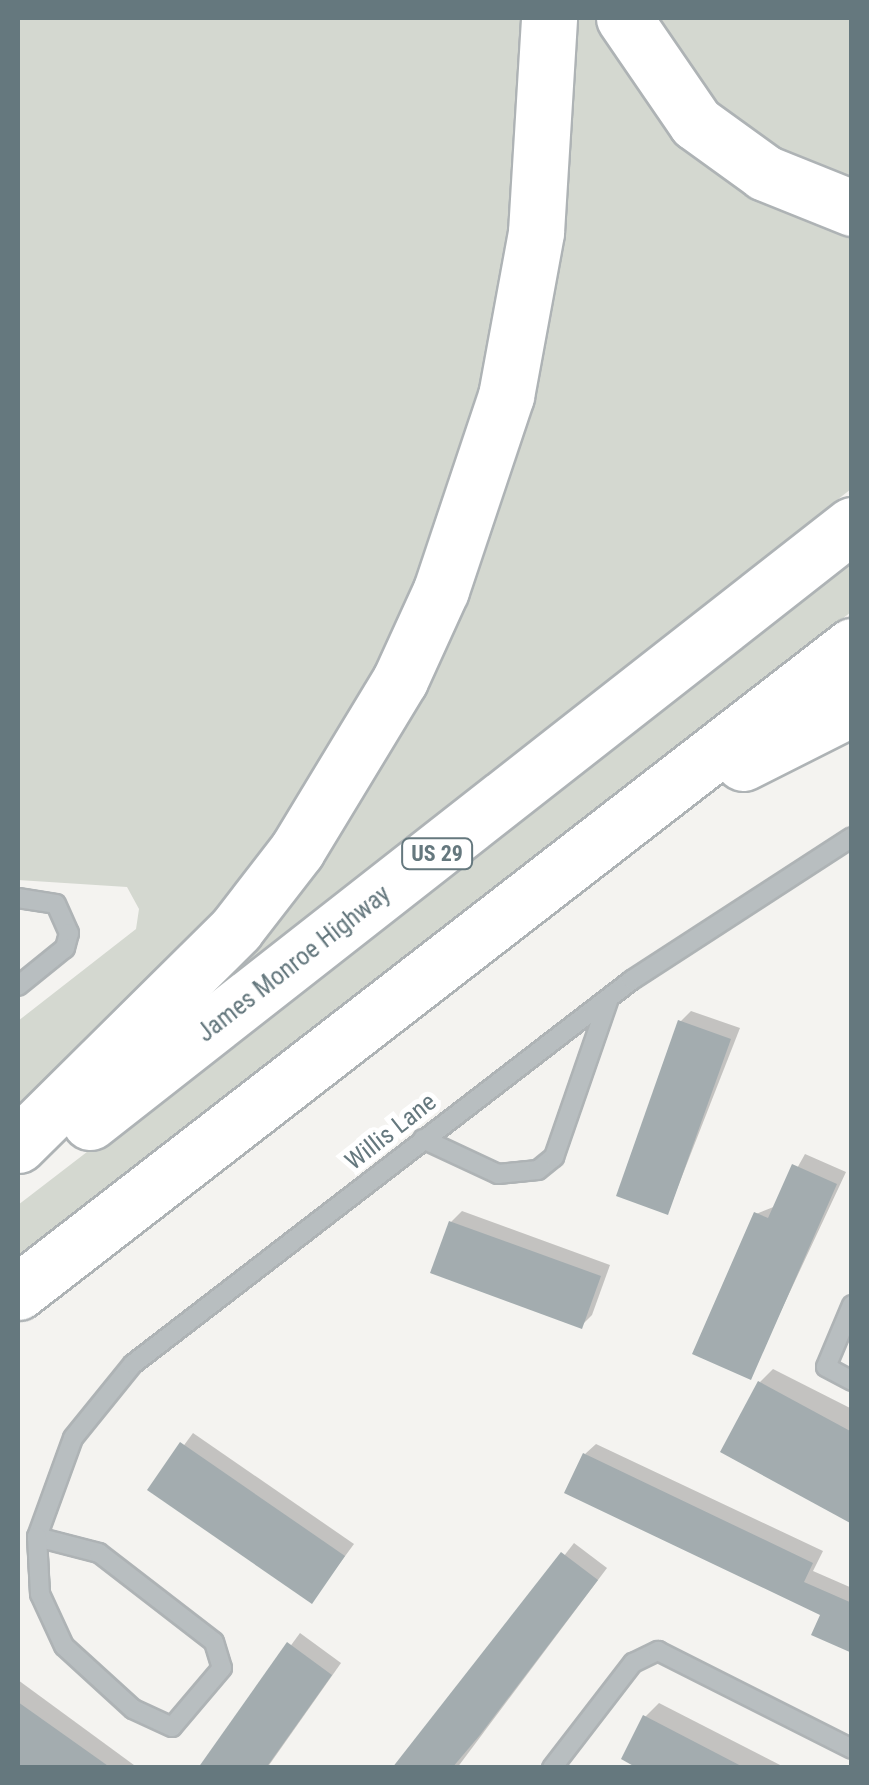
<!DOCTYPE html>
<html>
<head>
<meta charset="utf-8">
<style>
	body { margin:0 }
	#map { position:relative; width:869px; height:1785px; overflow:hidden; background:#f4f3f0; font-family:"Roboto Condensed",sans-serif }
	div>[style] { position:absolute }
	.green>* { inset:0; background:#d4d8d0 }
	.shadow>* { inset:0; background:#0003 }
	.building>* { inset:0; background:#a3acaf }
	.roads { filter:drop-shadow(2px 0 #aeb3b5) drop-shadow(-2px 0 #aeb3b5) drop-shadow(0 2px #aeb3b5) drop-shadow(0 -2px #aeb3b5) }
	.minor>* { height:18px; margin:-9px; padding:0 9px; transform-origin:9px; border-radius:9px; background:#b8bec0 }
	.highway>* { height:55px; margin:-27.5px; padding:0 27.5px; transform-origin:27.5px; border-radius:27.5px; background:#fff }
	span { translate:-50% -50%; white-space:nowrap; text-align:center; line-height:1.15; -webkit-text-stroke:10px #fff; paint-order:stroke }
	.shield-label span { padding:2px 8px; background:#fff; border:2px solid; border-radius:8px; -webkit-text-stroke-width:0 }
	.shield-label { font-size:22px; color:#65787e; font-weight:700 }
	.street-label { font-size:25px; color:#65787e }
	.frame { position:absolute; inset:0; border:20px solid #65787e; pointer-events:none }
</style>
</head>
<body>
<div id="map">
	<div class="green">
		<i style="clip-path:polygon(18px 18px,532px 18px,524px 215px,447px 540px,299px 828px,18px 1129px,18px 1021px,136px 929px,139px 909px,127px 887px,18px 880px)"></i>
		<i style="clip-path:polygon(573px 18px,601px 18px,851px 227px,851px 489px,211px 993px,201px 989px,427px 656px)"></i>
		<i style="clip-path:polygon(645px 18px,851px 18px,851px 192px,721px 122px)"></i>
		<i style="clip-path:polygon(851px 553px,851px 612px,18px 1259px,18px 1205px,715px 669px)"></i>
	</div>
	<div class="shadow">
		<i style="clip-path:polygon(691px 1011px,740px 1028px,668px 1212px,680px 1022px)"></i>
		<i style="clip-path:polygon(805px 1154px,846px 1172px,750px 1377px,756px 1214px,776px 1206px)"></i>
		<i style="clip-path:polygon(462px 1211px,610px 1265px,592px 1315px,581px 1326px,451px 1222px)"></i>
		<i style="clip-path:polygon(773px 1369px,852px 1409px,852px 1519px,760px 1382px)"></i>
		<i style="clip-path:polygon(193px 1433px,354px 1544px,312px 1601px,151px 1490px)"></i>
		<i style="clip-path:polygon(596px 1444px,823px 1551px,813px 1571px,852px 1588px,852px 1650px,823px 1614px,585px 1454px)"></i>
		<i style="clip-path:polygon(574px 1543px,607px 1568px,457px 1768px,400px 1768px)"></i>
		<i style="clip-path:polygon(300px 1633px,341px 1663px,267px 1768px,201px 1768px)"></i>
		<i style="clip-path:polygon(18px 1680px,138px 1768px,18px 1767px)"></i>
		<i style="clip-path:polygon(659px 1703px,786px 1768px,643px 1768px,645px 1717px)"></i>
	</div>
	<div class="building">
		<i style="clip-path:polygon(678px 1020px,731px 1039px,668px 1215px,616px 1196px)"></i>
		<i style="clip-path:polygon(792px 1164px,837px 1184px,751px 1380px,692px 1354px,754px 1212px,768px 1218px)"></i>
		<i style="clip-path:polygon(449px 1221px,601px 1276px,582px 1329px,430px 1273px)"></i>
		<i style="clip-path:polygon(758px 1381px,852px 1432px,852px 1524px,720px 1452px)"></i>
		<i style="clip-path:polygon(180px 1442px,345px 1556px,312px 1604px,147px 1490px)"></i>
		<i style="clip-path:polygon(583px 1453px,813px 1563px,804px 1582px,852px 1603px,852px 1653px,811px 1635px,820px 1615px,564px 1493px)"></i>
		<i style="clip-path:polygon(561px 1552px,598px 1580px,480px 1735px,452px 1768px,392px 1768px)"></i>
		<i style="clip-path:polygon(287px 1642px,332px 1675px,266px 1768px,198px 1768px)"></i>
		<i style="clip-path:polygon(18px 1702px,111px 1768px,18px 1768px)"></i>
		<i style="clip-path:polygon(643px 1715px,745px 1768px,637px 1768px,621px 1759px)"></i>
	</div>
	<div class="roads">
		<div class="minor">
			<i style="left:18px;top:898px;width:38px;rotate:9deg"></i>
			<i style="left:56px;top:904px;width:32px;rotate:66deg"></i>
			<i style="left:69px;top:933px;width:16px;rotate:105deg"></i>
			<i style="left:65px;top:948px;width:60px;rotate:141deg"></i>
			<i style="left:423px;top:1139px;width:83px;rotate:25deg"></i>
			<i style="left:498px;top:1174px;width:40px;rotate:-5.7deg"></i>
			<i style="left:538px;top:1170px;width:21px;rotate:-39deg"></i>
			<i style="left:554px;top:1157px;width:168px;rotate:-70.9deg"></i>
			<i style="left:852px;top:1305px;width:67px;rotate:112.8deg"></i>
			<i style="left:826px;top:1367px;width:30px;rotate:28deg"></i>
			<i style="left:37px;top:1537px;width:105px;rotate:-70deg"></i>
			<i style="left:73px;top:1438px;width:95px;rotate:-51deg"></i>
			<i style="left:133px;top:1364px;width:630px;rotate:-37.58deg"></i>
			<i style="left:632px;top:980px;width:262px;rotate:-33deg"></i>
			<i style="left:37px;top:1537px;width:64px;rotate:14.5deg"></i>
			<i style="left:99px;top:1553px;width:145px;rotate:37.7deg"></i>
			<i style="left:214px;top:1642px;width:27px;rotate:73deg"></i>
			<i style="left:222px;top:1668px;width:77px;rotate:130.3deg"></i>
			<i style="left:172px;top:1727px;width:43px;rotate:-155.2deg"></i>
			<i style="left:133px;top:1709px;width:93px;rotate:-137.6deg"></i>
			<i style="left:64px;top:1646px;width:57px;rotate:-114.8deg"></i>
			<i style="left:40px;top:1594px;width:57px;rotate:-93deg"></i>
			<i style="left:552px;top:1768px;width:133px;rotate:-52.4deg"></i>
			<i style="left:633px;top:1663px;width:28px;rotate:-26deg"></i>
			<i style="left:658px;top:1651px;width:217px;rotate:26.8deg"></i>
		</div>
		<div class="highway">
			<i style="left:624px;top:18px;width:127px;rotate:55.6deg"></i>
			<i style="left:696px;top:123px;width:85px;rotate:35.9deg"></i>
			<i style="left:765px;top:173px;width:94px;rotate:21.9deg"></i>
			<i style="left:743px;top:763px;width:122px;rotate:-26.8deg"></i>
			<i style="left:90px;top:1122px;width:968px;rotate:-38.08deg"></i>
			<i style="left:18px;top:1145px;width:307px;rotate:-44.7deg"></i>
			<i style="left:236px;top:929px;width:100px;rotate:-52.3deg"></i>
			<i style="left:297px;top:850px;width:199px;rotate:-58.8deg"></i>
			<i style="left:400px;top:680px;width:99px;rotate:-65.5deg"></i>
			<i style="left:441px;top:590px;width:205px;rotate:-71.5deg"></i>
			<i style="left:506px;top:396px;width:167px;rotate:-79.6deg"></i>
			<i style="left:536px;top:232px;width:214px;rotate:-86.5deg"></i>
			<i style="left:18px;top:1292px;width:1055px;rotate:-37.76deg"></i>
		</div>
	</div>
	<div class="shield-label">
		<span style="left:437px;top:854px">US 29</span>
	</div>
	<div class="street-label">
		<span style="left:294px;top:964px;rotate:-38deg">James Monroe Highway</span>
		<span style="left:391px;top:1132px;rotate:-38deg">Willis Lane</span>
	</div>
	<div class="frame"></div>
</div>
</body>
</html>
